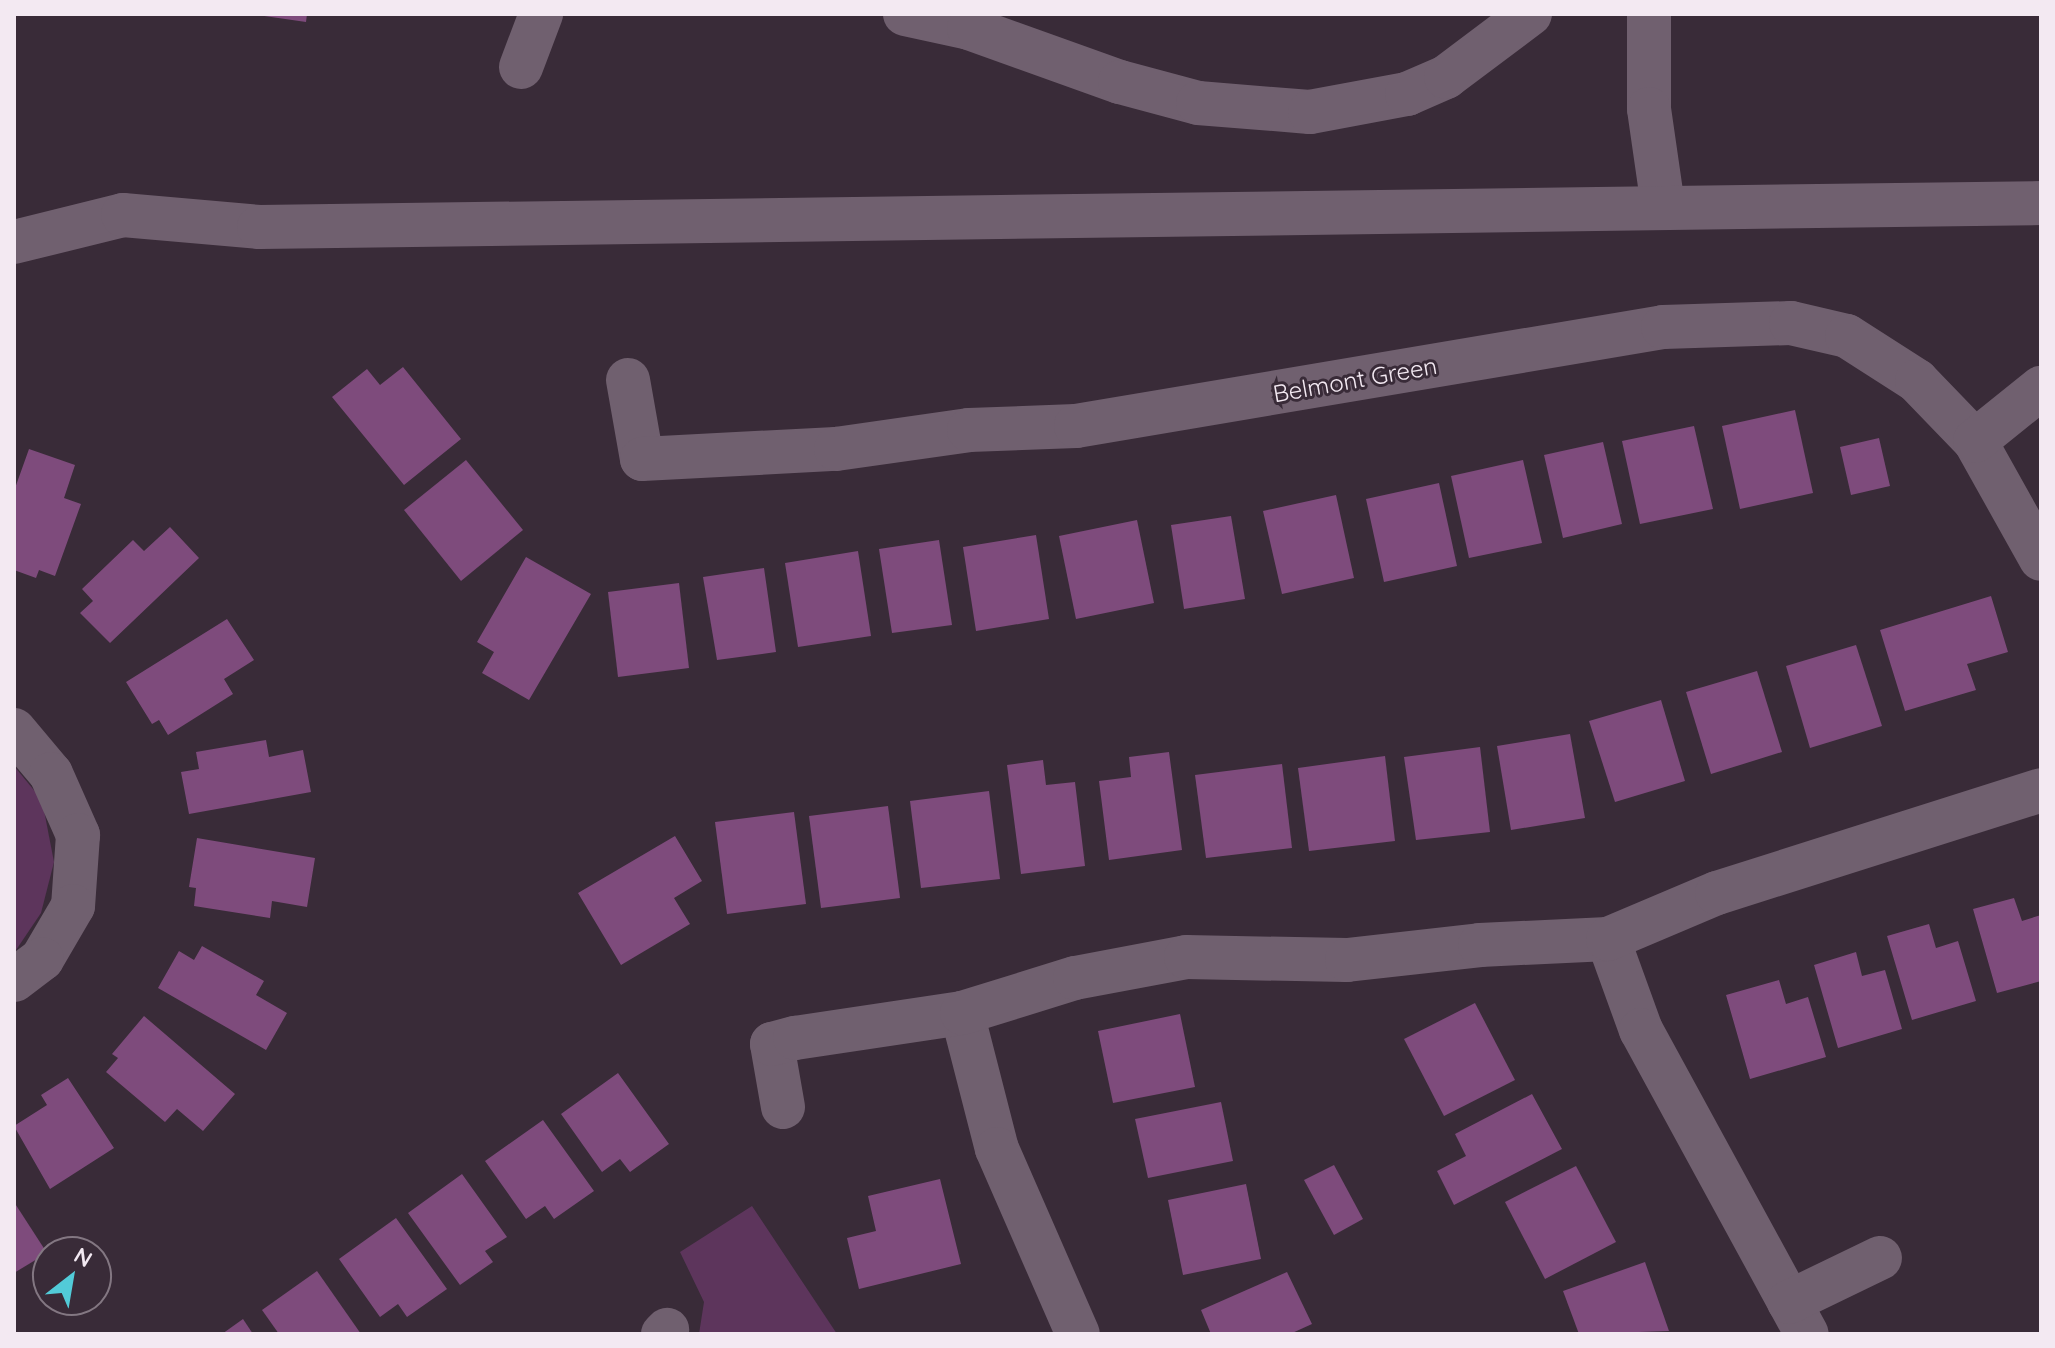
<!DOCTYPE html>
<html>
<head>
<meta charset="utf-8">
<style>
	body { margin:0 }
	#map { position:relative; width:2055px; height:1348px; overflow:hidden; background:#392b38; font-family:Quicksand,sans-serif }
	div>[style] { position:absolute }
	.green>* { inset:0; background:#5d355c }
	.building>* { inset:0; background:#7e4b7c }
	.minor>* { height:44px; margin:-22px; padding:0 22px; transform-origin:22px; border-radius:22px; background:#70606f }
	span { translate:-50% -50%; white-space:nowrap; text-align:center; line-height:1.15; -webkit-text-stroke:6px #392b38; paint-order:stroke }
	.street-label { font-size:24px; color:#f3e9f2 }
	.frame { position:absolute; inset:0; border:16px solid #f3e9f2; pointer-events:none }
	.north { position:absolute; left:32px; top:1236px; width:80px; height:80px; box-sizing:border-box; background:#392b38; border:2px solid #837782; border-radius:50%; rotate:31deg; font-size:22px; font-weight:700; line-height:32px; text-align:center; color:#f3e9f2 }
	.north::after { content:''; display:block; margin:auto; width:28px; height:36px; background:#52cbd8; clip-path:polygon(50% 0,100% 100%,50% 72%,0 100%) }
</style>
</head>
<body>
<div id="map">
	<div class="green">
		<i style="clip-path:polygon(14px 766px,42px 800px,54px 862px,41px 913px,14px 953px)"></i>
		<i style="clip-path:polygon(752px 1206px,837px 1334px,699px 1334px,704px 1302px,680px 1252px)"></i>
	</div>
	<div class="building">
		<i style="clip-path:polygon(250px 14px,307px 14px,306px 22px)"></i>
		<i style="clip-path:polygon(403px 367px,461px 439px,404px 485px,332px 397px,367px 369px,380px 385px)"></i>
		<i style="clip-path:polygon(1795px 410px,1813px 493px,1740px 509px,1722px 426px)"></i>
		<i style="clip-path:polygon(1694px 426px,1713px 509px,1640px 524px,1622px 441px)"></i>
		<i style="clip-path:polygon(1879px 438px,1890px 486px,1851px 495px,1840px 447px)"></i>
		<i style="clip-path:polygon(1603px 442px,1622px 524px,1563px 538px,1544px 455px)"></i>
		<i style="clip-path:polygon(29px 449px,75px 465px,64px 498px,81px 504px,55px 576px,39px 570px,36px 578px,14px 570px,14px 491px)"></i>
		<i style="clip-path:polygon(466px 460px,523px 530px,461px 581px,404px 510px)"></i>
		<i style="clip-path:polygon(1523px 460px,1542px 543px,1469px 558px,1451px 476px)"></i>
		<i style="clip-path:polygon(1439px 483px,1457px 566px,1384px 582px,1366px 499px)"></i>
		<i style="clip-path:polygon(1336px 495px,1354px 578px,1282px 594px,1263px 511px)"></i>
		<i style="clip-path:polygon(1231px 516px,1245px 599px,1184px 609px,1171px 525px)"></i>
		<i style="clip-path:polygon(1137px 520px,1154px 603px,1076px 619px,1059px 536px)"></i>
		<i style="clip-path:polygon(170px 527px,199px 558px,110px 643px,80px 613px,93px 601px,82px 589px,133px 540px,144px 551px)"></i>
		<i style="clip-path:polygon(1036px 535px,1049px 619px,976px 631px,963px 547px)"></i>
		<i style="clip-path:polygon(939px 540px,952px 625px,892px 633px,879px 549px)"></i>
		<i style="clip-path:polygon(858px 551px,871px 636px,798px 647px,785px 563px)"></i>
		<i style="clip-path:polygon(526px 557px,591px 594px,529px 700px,482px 673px,494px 652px,477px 642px)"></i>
		<i style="clip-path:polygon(764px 568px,776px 652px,717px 660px,703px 577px)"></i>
		<i style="clip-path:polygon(679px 583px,689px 668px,618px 677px,608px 592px)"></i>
		<i style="clip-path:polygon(1991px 596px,2008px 652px,1967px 664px,1976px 690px,1905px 711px,1880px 630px)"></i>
		<i style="clip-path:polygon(227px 619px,254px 660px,224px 679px,233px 694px,168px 735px,159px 720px,152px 724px,126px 682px)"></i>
		<i style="clip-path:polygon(1856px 645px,1882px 726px,1810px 748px,1786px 666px)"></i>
		<i style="clip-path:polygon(1757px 671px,1782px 752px,1711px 774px,1686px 692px)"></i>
		<i style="clip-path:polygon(1661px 700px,1685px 781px,1615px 802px,1589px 721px)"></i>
		<i style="clip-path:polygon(1570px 734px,1585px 818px,1511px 830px,1497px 746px)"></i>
		<i style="clip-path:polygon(266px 740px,269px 757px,303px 750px,311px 792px,189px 814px,181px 772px,199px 769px,196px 752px)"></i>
		<i style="clip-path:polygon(1480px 747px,1490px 832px,1416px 840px,1404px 757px)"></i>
		<i style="clip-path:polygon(1169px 752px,1182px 850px,1109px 860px,1099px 781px,1131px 777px,1129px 757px)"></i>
		<i style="clip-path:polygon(1385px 756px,1395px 841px,1309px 851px,1298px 768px)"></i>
		<i style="clip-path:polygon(1043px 760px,1046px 785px,1075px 782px,1085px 866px,1021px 874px,1007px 765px)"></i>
		<i style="clip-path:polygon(1282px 764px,1292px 848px,1206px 858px,1195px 775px)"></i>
		<i style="clip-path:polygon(989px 791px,1000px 879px,921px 888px,910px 801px)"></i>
		<i style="clip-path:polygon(888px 806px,900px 898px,821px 908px,809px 816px)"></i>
		<i style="clip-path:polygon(794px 812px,806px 904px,727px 914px,715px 822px)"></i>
		<i style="clip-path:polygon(675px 836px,702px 881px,674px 898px,690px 924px,621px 965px,578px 893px)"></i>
		<i style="clip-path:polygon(197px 838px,315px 858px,307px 907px,272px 901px,270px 918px,194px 906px,196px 888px,189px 887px)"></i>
		<i style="clip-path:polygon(2014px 898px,2022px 921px,2041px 915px,2041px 981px,1997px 993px,1973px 909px)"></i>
		<i style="clip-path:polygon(1929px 924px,1936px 948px,1958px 941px,1976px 1001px,1912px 1020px,1887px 936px)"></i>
		<i style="clip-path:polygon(202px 946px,264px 981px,256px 995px,287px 1013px,266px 1050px,158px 988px,179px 951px,194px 960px)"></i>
		<i style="clip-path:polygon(1856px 952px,1862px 976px,1885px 970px,1902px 1029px,1838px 1048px,1814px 965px)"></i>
		<i style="clip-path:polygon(1779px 980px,1786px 1004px,1808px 997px,1826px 1057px,1750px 1079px,1726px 995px)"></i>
		<i style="clip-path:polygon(1475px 1003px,1515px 1080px,1444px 1116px,1404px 1039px)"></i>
		<i style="clip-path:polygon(1180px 1014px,1195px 1087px,1113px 1103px,1098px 1031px)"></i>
		<i style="clip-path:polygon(144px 1016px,235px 1094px,203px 1131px,177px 1109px,165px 1122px,106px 1072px,118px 1058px,112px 1054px)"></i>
		<i style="clip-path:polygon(618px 1073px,669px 1144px,630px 1172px,620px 1159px,602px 1172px,561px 1114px)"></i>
		<i style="clip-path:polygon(68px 1078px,114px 1148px,50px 1189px,14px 1126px,47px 1105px,41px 1095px)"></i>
		<i style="clip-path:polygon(1532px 1094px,1562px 1149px,1454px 1205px,1437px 1171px,1466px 1156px,1455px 1134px)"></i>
		<i style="clip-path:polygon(1221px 1102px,1233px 1161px,1148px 1178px,1135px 1119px)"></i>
		<i style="clip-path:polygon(543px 1120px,594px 1191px,554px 1219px,545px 1206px,526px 1219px,485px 1161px)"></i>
		<i style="clip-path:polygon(1334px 1165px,1363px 1219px,1334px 1235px,1304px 1180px)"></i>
		<i style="clip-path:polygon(1576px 1166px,1616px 1242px,1545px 1279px,1505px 1202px)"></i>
		<i style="clip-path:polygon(462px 1174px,507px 1237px,485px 1251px,493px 1262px,460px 1285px,408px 1213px)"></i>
		<i style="clip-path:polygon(940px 1179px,961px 1264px,859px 1289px,847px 1238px,876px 1231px,868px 1196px)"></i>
		<i style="clip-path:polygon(1246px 1184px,1261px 1259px,1183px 1275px,1168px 1200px)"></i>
		<i style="clip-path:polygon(14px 1202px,47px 1253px,14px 1273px)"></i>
		<i style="clip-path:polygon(396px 1218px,447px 1289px,407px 1317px,398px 1304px,380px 1317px,339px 1259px)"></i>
		<i style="clip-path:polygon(1645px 1262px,1669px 1331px,1579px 1334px,1563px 1291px)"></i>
		<i style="clip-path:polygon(317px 1271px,361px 1334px,279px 1334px,262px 1310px)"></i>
		<i style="clip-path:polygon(1287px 1272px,1312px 1324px,1290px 1334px,1211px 1334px,1201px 1310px)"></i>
		<i style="clip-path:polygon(243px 1319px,253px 1334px,222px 1334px)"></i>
	</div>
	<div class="minor">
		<i style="left:905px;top:14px;width:66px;rotate:12.3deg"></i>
		<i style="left:969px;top:28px;width:160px;rotate:19.7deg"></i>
		<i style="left:1120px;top:82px;width:81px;rotate:15.1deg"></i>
		<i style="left:1198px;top:103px;width:112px;rotate:4.6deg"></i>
		<i style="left:1310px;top:112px;width:99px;rotate:-10.5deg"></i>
		<i style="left:1407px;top:94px;width:43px;rotate:-23.6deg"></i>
		<i style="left:1446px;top:77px;width:105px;rotate:-36.9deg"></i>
		<i style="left:1649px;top:14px;width:95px;rotate:90deg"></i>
		<i style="left:1649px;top:109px;width:98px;rotate:81.8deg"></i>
		<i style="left:521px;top:67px;width:57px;rotate:-69.3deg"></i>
		<i style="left:14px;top:242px;width:112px;rotate:-13.9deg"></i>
		<i style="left:123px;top:215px;width:137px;rotate:5deg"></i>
		<i style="left:259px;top:227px;width:1782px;rotate:-0.77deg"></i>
		<i style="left:628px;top:380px;width:80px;rotate:80deg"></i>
		<i style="left:642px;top:459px;width:194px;rotate:-3deg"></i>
		<i style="left:836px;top:449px;width:134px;rotate:-8.1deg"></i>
		<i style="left:969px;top:430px;width:107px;rotate:-2.1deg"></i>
		<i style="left:1076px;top:426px;width:595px;rotate:-9.57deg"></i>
		<i style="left:1663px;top:327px;width:128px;rotate:-1.8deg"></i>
		<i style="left:1791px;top:323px;width:57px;rotate:13.1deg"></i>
		<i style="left:1847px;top:336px;width:83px;rotate:32.7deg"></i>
		<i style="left:1917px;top:381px;width:83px;rotate:46deg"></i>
		<i style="left:1975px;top:441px;width:135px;rotate:60.8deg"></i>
		<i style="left:1975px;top:441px;width:85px;rotate:-38.8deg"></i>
		<i style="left:14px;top:730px;width:57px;rotate:49.9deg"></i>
		<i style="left:51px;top:774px;width:67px;rotate:66.1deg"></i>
		<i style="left:78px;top:835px;width:71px;rotate:94deg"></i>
		<i style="left:73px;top:906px;width:61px;rotate:120.3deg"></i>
		<i style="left:42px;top:959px;width:35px;rotate:143deg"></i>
		<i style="left:1608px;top:939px;width:97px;rotate:70.1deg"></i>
		<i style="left:1641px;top:1030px;width:346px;rotate:61.4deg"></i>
		<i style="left:962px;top:1013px;width:140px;rotate:75.6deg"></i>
		<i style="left:997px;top:1149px;width:202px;rotate:66.4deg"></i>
		<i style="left:783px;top:1107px;width:64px;rotate:-99.9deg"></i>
		<i style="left:772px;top:1044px;width:24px;rotate:-15deg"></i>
		<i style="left:795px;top:1038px;width:169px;rotate:-8.5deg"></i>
		<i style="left:962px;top:1013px;width:118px;rotate:-17.2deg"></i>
		<i style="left:1075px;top:978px;width:113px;rotate:-10.7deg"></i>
		<i style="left:1186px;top:957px;width:161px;rotate:1.1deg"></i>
		<i style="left:1347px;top:960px;width:134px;rotate:-6.4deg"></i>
		<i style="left:1480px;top:945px;width:128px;rotate:-2.7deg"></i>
		<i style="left:1608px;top:939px;width:118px;rotate:-22.9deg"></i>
		<i style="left:1717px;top:893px;width:340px;rotate:-17.6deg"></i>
		<i style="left:1789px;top:1302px;width:101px;rotate:-25.8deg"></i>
		<i style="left:663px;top:1334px;width:6px;rotate:-45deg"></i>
	</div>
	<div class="street-label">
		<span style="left:1355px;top:380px;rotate:-10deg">Belmont Green</span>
	</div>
	<div class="frame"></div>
	<div class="north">N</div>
</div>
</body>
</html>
